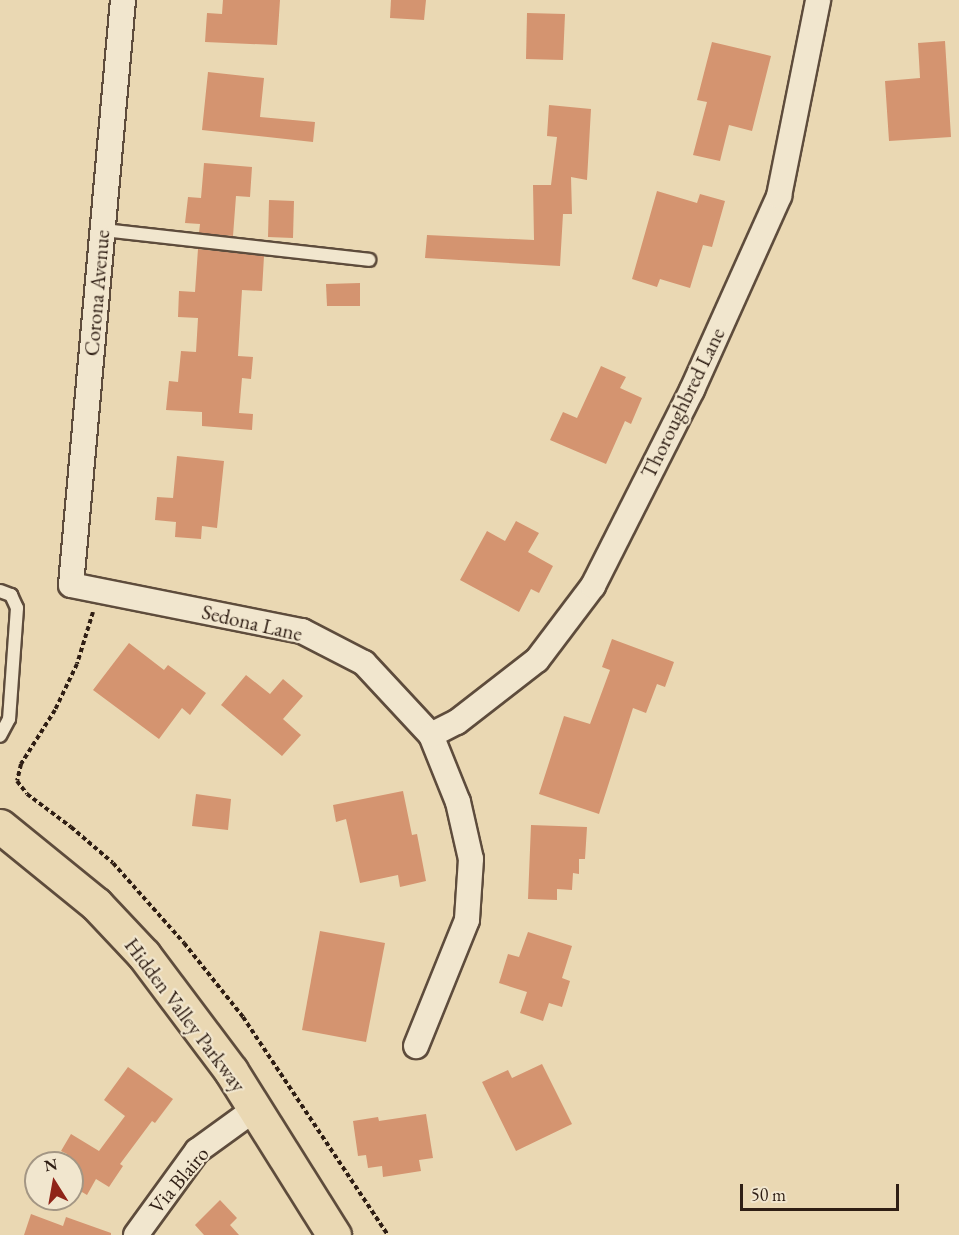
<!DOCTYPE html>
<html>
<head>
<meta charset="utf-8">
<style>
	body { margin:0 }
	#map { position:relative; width:959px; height:1235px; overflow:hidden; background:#ead8b3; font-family:"EB Garamond",serif }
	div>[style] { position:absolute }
	.building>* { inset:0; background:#d49470 }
	.path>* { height:4px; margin-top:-2px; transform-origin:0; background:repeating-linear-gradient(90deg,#2f1e14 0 4.5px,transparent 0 7.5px) }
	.roads { filter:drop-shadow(2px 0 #5e4c3c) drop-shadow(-2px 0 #5e4c3c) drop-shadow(0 2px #5e4c3c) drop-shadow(0 -2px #5e4c3c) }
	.lane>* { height:12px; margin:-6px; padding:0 6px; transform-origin:6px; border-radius:6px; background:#f1e6ce }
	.street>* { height:24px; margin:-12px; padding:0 12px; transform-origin:12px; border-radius:12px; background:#f1e6ce }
	.primary>* { height:33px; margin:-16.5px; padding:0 16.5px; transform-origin:16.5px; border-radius:16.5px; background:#ead8b3 }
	span { translate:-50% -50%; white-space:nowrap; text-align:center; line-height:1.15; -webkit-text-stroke:4.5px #f1e6ce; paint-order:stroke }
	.street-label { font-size:21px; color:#2f1e14 }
	.north { position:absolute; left:24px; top:1151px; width:60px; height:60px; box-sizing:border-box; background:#f1e6ce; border:2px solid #a39684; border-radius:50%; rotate:349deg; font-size:16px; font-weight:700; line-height:24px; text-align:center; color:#2f1e14 }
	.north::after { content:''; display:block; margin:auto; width:21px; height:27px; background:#8f2418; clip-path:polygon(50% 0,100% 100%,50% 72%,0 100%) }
	.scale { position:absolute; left:740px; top:1184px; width:159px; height:27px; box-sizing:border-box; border:3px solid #2f1e14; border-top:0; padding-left:8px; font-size:18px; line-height:21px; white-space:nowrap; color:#2f1e14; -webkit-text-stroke:4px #f1e6ce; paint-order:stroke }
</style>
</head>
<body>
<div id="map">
	<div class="building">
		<i style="clip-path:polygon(223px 0,280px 0,277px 45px,205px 42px,207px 13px,222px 14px)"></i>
		<i style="clip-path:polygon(391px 0,426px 0,424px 20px,390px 18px)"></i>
		<i style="clip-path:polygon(527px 13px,565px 14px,563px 60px,526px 59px)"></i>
		<i style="clip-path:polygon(945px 41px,951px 137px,889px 141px,885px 81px,920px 78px,918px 43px)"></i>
		<i style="clip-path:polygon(712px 42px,771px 56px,752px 131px,729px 125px,720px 161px,693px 155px,707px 102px,697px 100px)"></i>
		<i style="clip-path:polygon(208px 72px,264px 78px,260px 117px,315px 122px,313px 142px,202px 130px)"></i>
		<i style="clip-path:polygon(549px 105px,591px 109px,587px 180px,571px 177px,572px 214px,563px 214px,560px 266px,425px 258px,427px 235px,534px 240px,533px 185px,551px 185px,557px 137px,547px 136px)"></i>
		<i style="clip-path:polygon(204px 163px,252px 167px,250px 197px,236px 196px,233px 236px,199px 233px,200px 224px,185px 223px,188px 197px,201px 198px)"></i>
		<i style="clip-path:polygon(657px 191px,697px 203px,700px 194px,725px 201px,712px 247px,703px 245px,690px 288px,660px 279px,657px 287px,632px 279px)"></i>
		<i style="clip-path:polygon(269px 200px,294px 201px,293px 238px,268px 237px)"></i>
		<i style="clip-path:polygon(198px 249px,264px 256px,262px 291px,242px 290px,238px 356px,253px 357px,251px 379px,242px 378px,239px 413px,253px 414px,252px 430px,202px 426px,202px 412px,166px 410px,169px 381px,178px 382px,181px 351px,196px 352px,198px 318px,178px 317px,179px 291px,195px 292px)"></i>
		<i style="clip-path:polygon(360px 283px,360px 306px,327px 306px,326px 284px)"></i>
		<i style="clip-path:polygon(601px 366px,626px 377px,620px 388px,642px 398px,631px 424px,625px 421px,606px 464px,550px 440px,563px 412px,577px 418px)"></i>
		<i style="clip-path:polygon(177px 456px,224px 461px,217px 528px,202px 526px,201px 539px,175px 537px,176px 522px,155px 520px,157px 497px,173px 498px)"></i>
		<i style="clip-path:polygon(516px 521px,539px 533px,528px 552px,553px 566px,539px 593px,531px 589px,519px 612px,460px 580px,487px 531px,505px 541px)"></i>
		<i style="clip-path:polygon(612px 639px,674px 662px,665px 687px,657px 684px,646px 713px,633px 708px,599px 814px,539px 794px,564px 716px,590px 724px,610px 670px,602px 667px)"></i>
		<i style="clip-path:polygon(129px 643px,164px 670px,168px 665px,206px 693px,190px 715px,182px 708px,159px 739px,93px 690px)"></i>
		<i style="clip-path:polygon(246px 675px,270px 694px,283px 679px,303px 696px,283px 719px,301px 735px,282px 756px,221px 705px)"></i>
		<i style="clip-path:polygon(403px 791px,412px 835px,417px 834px,426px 881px,400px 887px,398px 875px,360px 883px,346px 819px,336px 822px,333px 805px)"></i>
		<i style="clip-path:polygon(196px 794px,231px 799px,228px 830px,192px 826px)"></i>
		<i style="clip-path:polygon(531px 825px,587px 827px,585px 859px,579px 859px,579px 874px,573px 873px,572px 890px,557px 889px,557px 900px,528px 899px)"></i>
		<i style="clip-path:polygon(320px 931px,385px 943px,366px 1042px,302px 1030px)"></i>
		<i style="clip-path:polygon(528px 932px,572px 946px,562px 978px,570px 981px,562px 1007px,549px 1003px,543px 1021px,520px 1013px,527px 992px,499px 983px,508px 954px,519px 957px)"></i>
		<i style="clip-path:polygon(542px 1064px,572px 1124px,516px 1151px,482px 1082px,508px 1070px,512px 1078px)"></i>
		<i style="clip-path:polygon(128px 1067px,173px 1099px,155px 1123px,152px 1121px,120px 1164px,123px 1166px,109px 1187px,96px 1179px,87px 1195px,72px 1186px,72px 1163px,62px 1163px,67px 1154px,61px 1151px,71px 1134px,99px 1151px,125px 1116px,104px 1100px)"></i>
		<i style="clip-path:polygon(426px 1114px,433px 1158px,419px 1160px,421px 1171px,383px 1177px,382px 1166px,368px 1168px,366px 1155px,358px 1156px,353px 1121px,378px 1117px,379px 1121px)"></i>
		<i style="clip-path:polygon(220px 1200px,237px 1218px,230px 1225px,239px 1235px,204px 1235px,195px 1225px)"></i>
		<i style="clip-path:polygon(31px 1214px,63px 1226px,66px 1217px,111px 1233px,111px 1235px,24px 1235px)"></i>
	</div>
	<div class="path">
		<i style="left:93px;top:612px;width:54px;rotate:107.1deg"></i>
		<i style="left:77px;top:664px;width:51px;rotate:115.6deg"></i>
		<i style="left:55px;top:710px;width:64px;rotate:122.2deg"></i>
		<i style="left:21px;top:764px;width:17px;rotate:103deg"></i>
		<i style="left:17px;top:781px;width:16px;rotate:52deg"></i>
		<i style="left:27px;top:794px;width:55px;rotate:36.9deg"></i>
		<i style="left:71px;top:827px;width:55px;rotate:40.6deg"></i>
		<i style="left:113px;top:863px;width:107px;rotate:48.4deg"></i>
		<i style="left:184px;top:943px;width:95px;rotate:51.4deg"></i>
		<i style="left:243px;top:1017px;width:262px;rotate:56.4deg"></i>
	</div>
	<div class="roads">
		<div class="lane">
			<i style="left:103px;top:230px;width:268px;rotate:6.4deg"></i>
			<i style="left:0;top:591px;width:12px;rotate:20deg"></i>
			<i style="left:11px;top:595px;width:14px;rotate:65deg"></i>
			<i style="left:17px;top:608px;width:111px;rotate:94.1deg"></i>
			<i style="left:9px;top:719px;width:19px;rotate:118deg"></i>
		</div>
		<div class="street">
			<i style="left:123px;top:0;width:587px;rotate:95.08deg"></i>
			<i style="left:71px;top:585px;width:236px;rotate:11.3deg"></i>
			<i style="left:302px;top:631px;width:70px;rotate:27.3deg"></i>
			<i style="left:364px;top:663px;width:98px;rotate:47.1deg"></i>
			<i style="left:431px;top:735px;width:72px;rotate:68.1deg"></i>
			<i style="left:458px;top:802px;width:58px;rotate:77.2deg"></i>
			<i style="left:471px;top:859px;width:61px;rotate:93.8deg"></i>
			<i style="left:467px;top:920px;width:136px;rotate:112deg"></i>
			<i style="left:431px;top:735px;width:29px;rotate:-27deg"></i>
			<i style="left:457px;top:722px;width:101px;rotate:-37.8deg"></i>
			<i style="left:537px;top:660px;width:93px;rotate:-52.9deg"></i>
			<i style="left:593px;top:586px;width:220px;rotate:-63.2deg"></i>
			<i style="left:692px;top:390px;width:213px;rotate:-65.8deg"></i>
			<i style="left:779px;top:196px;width:200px;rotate:-78.7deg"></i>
			<i style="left:136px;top:1235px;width:104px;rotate:-54deg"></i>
			<i style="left:197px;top:1151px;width:72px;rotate:-35.9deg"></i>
		</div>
		<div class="primary">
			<i style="left:0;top:826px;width:124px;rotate:39.1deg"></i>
			<i style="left:96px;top:904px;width:70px;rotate:46.7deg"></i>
			<i style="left:144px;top:955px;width:145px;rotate:53.1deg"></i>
			<i style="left:231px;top:1071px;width:194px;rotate:57.9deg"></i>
		</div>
	</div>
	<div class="street-label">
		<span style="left:97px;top:293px;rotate:-85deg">Corona Avenue</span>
		<span style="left:683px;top:403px;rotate:-64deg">Thoroughbred Lane</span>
		<span style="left:252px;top:623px;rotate:13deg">Sedona Lane</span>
		<span style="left:185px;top:1015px;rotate:53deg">Hidden Valley Parkway</span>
		<span style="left:179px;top:1180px;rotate:-50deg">Via Blairo</span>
	</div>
	<div class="north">N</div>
	<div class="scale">50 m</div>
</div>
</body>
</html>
